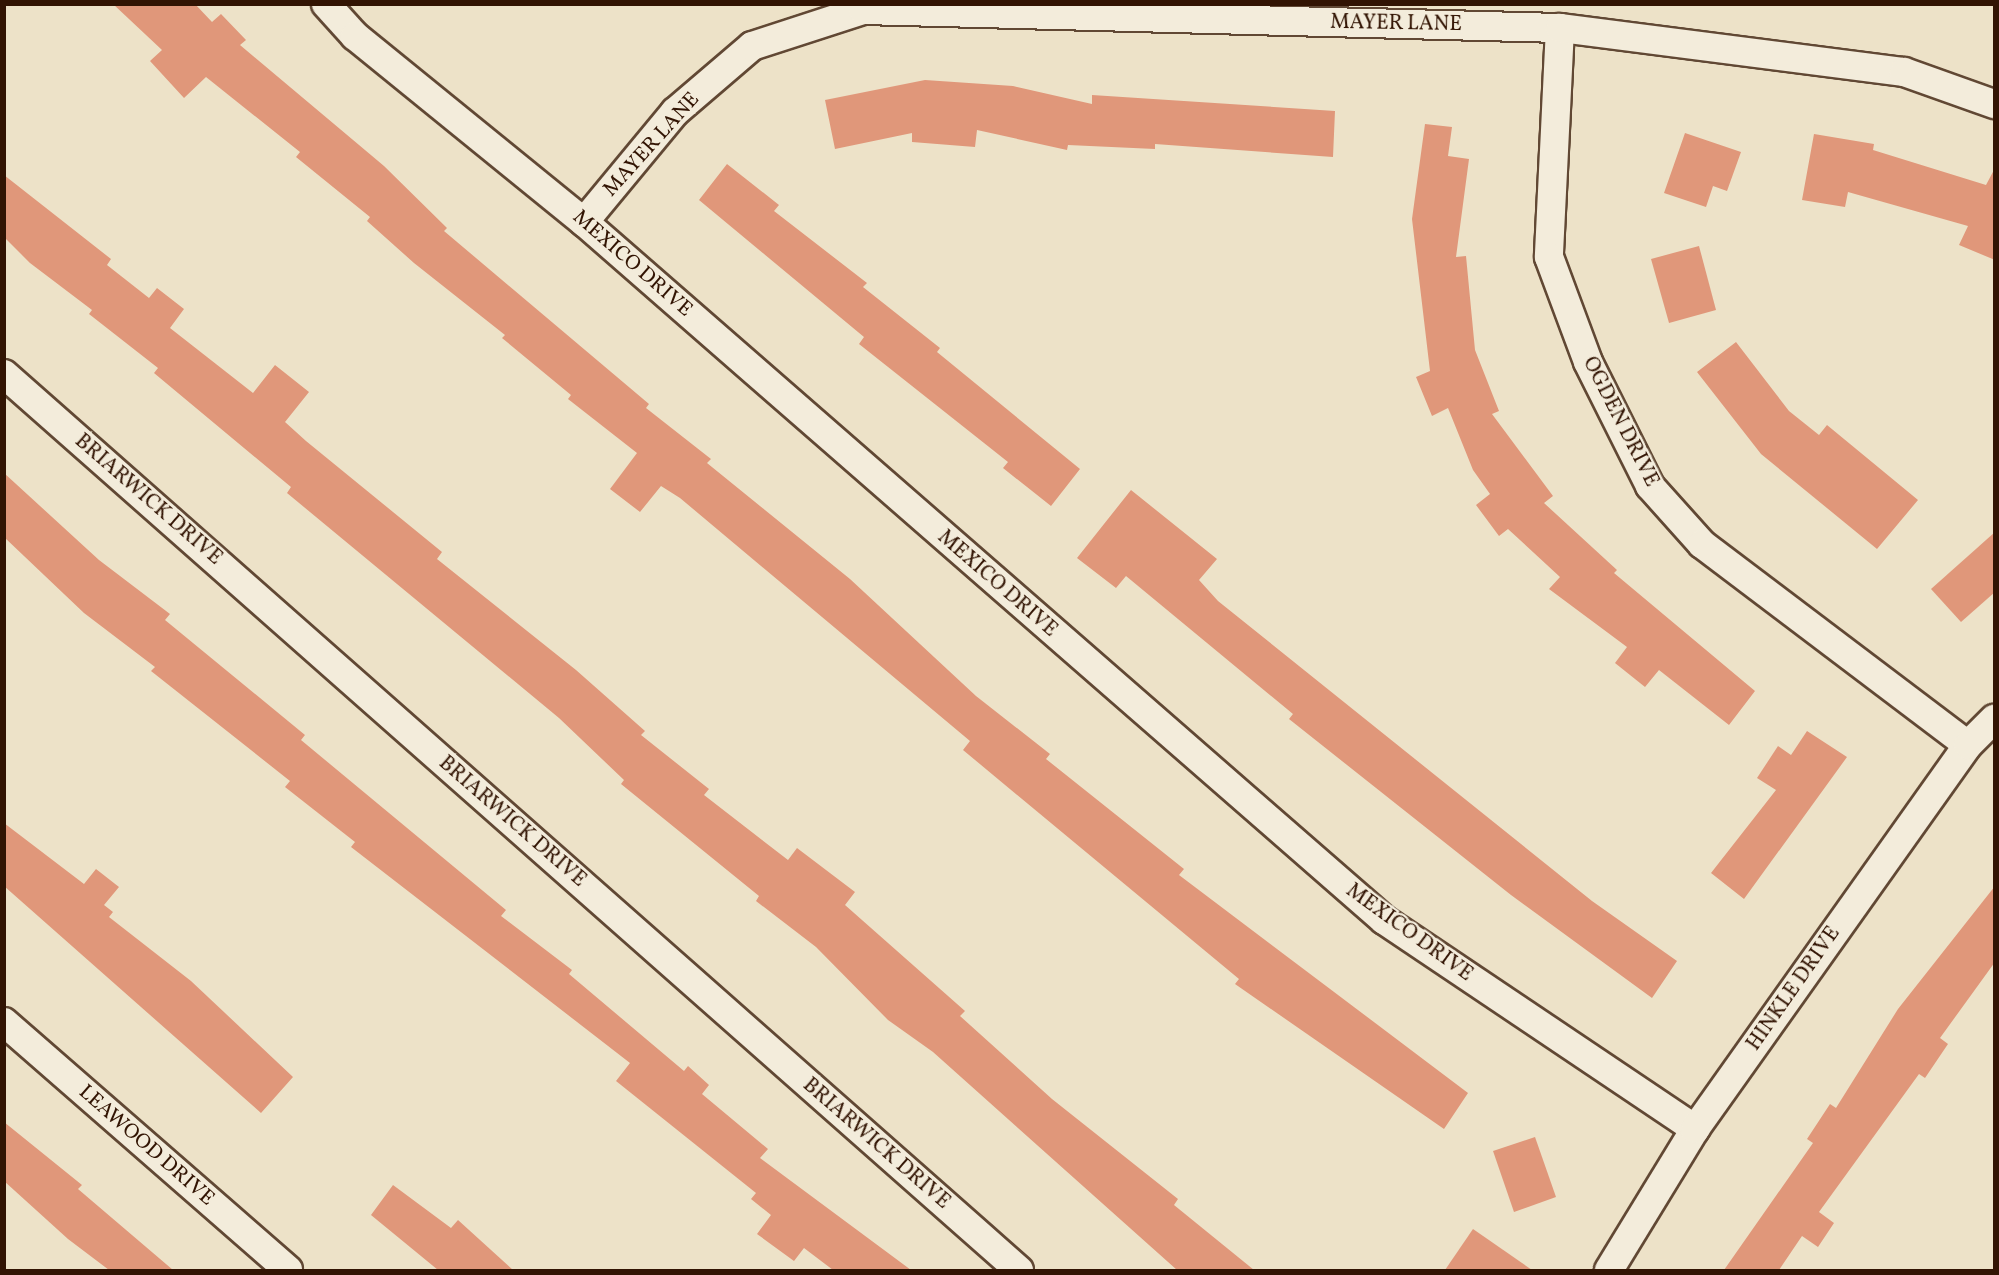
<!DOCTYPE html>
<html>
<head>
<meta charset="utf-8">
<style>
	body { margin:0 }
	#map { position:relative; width:1999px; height:1275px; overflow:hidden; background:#ede2c8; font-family:Vollkorn,serif }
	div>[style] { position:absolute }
	.building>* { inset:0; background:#e0977a }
	.roads { filter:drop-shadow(2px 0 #614834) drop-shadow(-2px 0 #614834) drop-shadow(0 2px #614834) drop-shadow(0 -2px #614834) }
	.minor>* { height:28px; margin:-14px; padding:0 14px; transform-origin:14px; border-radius:14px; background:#f3ecdb }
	span { translate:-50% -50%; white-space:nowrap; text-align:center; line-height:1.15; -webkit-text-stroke:4.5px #f3ecdb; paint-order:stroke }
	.street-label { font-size:21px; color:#321403 }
	.frame { position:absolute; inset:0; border:6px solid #321403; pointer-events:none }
</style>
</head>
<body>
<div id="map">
	<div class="building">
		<i style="clip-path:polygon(113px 4px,195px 4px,212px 22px,221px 14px,246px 40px,240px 45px,384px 166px,447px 228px,444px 231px,649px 404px,646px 408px,711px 459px,707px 463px,850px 579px,976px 696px,1050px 754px,1046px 759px,1184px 869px,1179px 875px,1468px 1093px,1444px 1129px,1235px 984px,1239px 979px,963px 750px,970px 741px,680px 498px,661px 486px,640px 512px,610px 489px,637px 453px,568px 399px,571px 395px,502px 338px,505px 335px,414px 263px,367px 221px,370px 217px,296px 157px,300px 152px,206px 77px,184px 98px,150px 61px,162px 50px)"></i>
		<i style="clip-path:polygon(925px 80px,1013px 86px,1092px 104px,1092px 95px,1335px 111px,1333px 157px,1155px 144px,1155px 149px,1068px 145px,1067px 150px,977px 130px,975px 147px,912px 142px,912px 133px,835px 149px,825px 100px)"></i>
		<i style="clip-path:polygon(1425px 124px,1452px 127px,1448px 156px,1469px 159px,1456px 257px,1466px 256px,1475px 350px,1499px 411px,1492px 414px,1553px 496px,1544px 503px,1617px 570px,1614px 573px,1755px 691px,1729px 725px,1659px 670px,1645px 687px,1615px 663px,1627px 647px,1549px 589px,1560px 577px,1508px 529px,1499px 536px,1476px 505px,1490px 494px,1473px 470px,1448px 408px,1432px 416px,1416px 377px,1430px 371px,1412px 219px)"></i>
		<i style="clip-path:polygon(1685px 133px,1741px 152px,1727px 191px,1713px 186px,1706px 207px,1664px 193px)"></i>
		<i style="clip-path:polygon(1814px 134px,1874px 144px,1873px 150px,1986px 185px,1995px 168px,1995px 260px,1959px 245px,1968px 226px,1848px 192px,1845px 207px,1802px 200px)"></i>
		<i style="clip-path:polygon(727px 164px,779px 205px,774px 211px,867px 283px,863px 287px,940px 348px,937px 352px,1080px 469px,1051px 506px,1003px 468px,1008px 462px,859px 344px,864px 337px,699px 200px)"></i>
		<i style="clip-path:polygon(4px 175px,111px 259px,107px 265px,149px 298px,157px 288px,184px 309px,170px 328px,253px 393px,275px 365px,309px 392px,285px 422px,306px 441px,442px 552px,437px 559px,576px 670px,645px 731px,641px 735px,709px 789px,704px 795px,788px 860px,797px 848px,855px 892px,845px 905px,965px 1011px,960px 1016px,1052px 1099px,1178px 1199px,1174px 1205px,1254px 1270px,1177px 1270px,933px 1052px,888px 1020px,816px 947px,756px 901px,759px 896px,621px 784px,624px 780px,559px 718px,287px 493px,291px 487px,154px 373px,158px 368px,89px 314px,92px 310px,30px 263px,4px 237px)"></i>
		<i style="clip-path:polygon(1699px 246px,1716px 310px,1669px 323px,1651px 259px)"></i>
		<i style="clip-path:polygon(1736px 342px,1789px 411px,1819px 435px,1827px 425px,1918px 500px,1877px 549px,1761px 454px,1697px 372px)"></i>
		<i style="clip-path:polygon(4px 473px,99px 560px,170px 614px,165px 620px,305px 735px,301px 740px,506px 910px,501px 916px,572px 970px,569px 974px,684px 1071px,688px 1066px,709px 1085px,702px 1094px,768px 1149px,760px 1158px,911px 1270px,833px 1270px,804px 1248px,794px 1261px,757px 1234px,771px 1215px,751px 1199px,756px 1193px,616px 1081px,630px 1063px,351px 847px,355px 842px,285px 787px,290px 781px,151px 671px,155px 667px,84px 613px,4px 537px)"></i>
		<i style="clip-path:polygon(1131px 490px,1217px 559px,1199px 580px,1218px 601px,1592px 901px,1677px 961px,1652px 998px,1511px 895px,1289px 719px,1293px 714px,1126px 576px,1116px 588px,1077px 558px)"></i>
		<i style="clip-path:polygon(1995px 532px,1995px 592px,1961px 622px,1931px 589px)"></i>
		<i style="clip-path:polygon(1807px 731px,1847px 757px,1744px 899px,1711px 873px,1776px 790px,1757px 778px,1778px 746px,1791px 755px)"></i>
		<i style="clip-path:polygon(4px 823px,84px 884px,96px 869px,119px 887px,104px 905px,113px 912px,109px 917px,191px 981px,293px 1077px,261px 1113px,4px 886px)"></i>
		<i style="clip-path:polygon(1995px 886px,1995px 962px,1940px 1038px,1948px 1044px,1925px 1078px,1919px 1074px,1819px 1212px,1834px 1223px,1818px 1247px,1802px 1236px,1779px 1270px,1724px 1270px,1813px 1143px,1807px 1139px,1830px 1104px,1836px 1108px,1898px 1009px)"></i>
		<i style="clip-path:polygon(4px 1122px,82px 1185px,78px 1189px,173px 1270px,109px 1270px,68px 1239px,4px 1181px)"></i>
		<i style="clip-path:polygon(1535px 1137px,1556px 1197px,1514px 1212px,1493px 1151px)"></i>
		<i style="clip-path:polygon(393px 1185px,451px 1228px,458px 1220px,513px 1270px,438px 1270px,371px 1215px)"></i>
		<i style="clip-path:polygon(1473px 1229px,1532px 1270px,1445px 1270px)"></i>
	</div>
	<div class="roads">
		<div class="minor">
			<i style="left:326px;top:4px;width:43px;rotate:47.8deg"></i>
			<i style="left:355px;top:36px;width:295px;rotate:39.1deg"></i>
			<i style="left:584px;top:222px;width:1062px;rotate:41.1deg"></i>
			<i style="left:1384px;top:920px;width:375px;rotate:33.9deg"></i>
			<i style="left:1560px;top:28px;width:229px;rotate:92.8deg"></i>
			<i style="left:1549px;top:257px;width:112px;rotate:69.6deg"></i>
			<i style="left:1588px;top:362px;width:139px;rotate:63.4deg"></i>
			<i style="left:1650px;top:486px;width:78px;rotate:48.1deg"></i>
			<i style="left:1702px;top:544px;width:333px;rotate:37.1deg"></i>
			<i style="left:584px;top:222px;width:143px;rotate:-50.4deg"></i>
			<i style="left:675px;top:112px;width:101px;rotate:-40.6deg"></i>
			<i style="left:752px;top:46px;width:117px;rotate:-18deg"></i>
			<i style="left:863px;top:10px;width:697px;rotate:1.48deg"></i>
			<i style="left:1560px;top:28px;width:347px;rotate:7.3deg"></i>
			<i style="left:1904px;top:72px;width:96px;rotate:19.6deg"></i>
			<i style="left:4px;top:374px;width:1354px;rotate:41.44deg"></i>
			<i style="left:4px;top:1022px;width:377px;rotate:41.1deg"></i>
			<i style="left:1609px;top:1270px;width:165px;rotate:-58.6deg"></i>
			<i style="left:1695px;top:1129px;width:471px;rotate:-54.6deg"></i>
			<i style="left:1968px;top:745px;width:37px;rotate:-45deg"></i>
		</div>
	</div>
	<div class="street-label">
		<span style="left:1396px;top:24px;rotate:1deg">MAYER LANE</span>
		<span style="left:652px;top:145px;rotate:-48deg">MAYER LANE</span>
		<span style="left:632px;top:264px;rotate:41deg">MEXICO DRIVE</span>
		<span style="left:1620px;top:422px;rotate:63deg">OGDEN DRIVE</span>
		<span style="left:148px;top:500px;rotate:41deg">BRIARWICK DRIVE</span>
		<span style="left:997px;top:584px;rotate:41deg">MEXICO DRIVE</span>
		<span style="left:512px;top:822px;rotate:41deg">BRIARWICK DRIVE</span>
		<span style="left:1409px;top:933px;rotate:36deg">MEXICO DRIVE</span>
		<span style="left:1794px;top:989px;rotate:-55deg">HINKLE DRIVE</span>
		<span style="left:876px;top:1144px;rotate:41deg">BRIARWICK DRIVE</span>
		<span style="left:146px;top:1146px;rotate:41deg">LEAWOOD DRIVE</span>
	</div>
	<div class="frame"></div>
</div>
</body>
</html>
